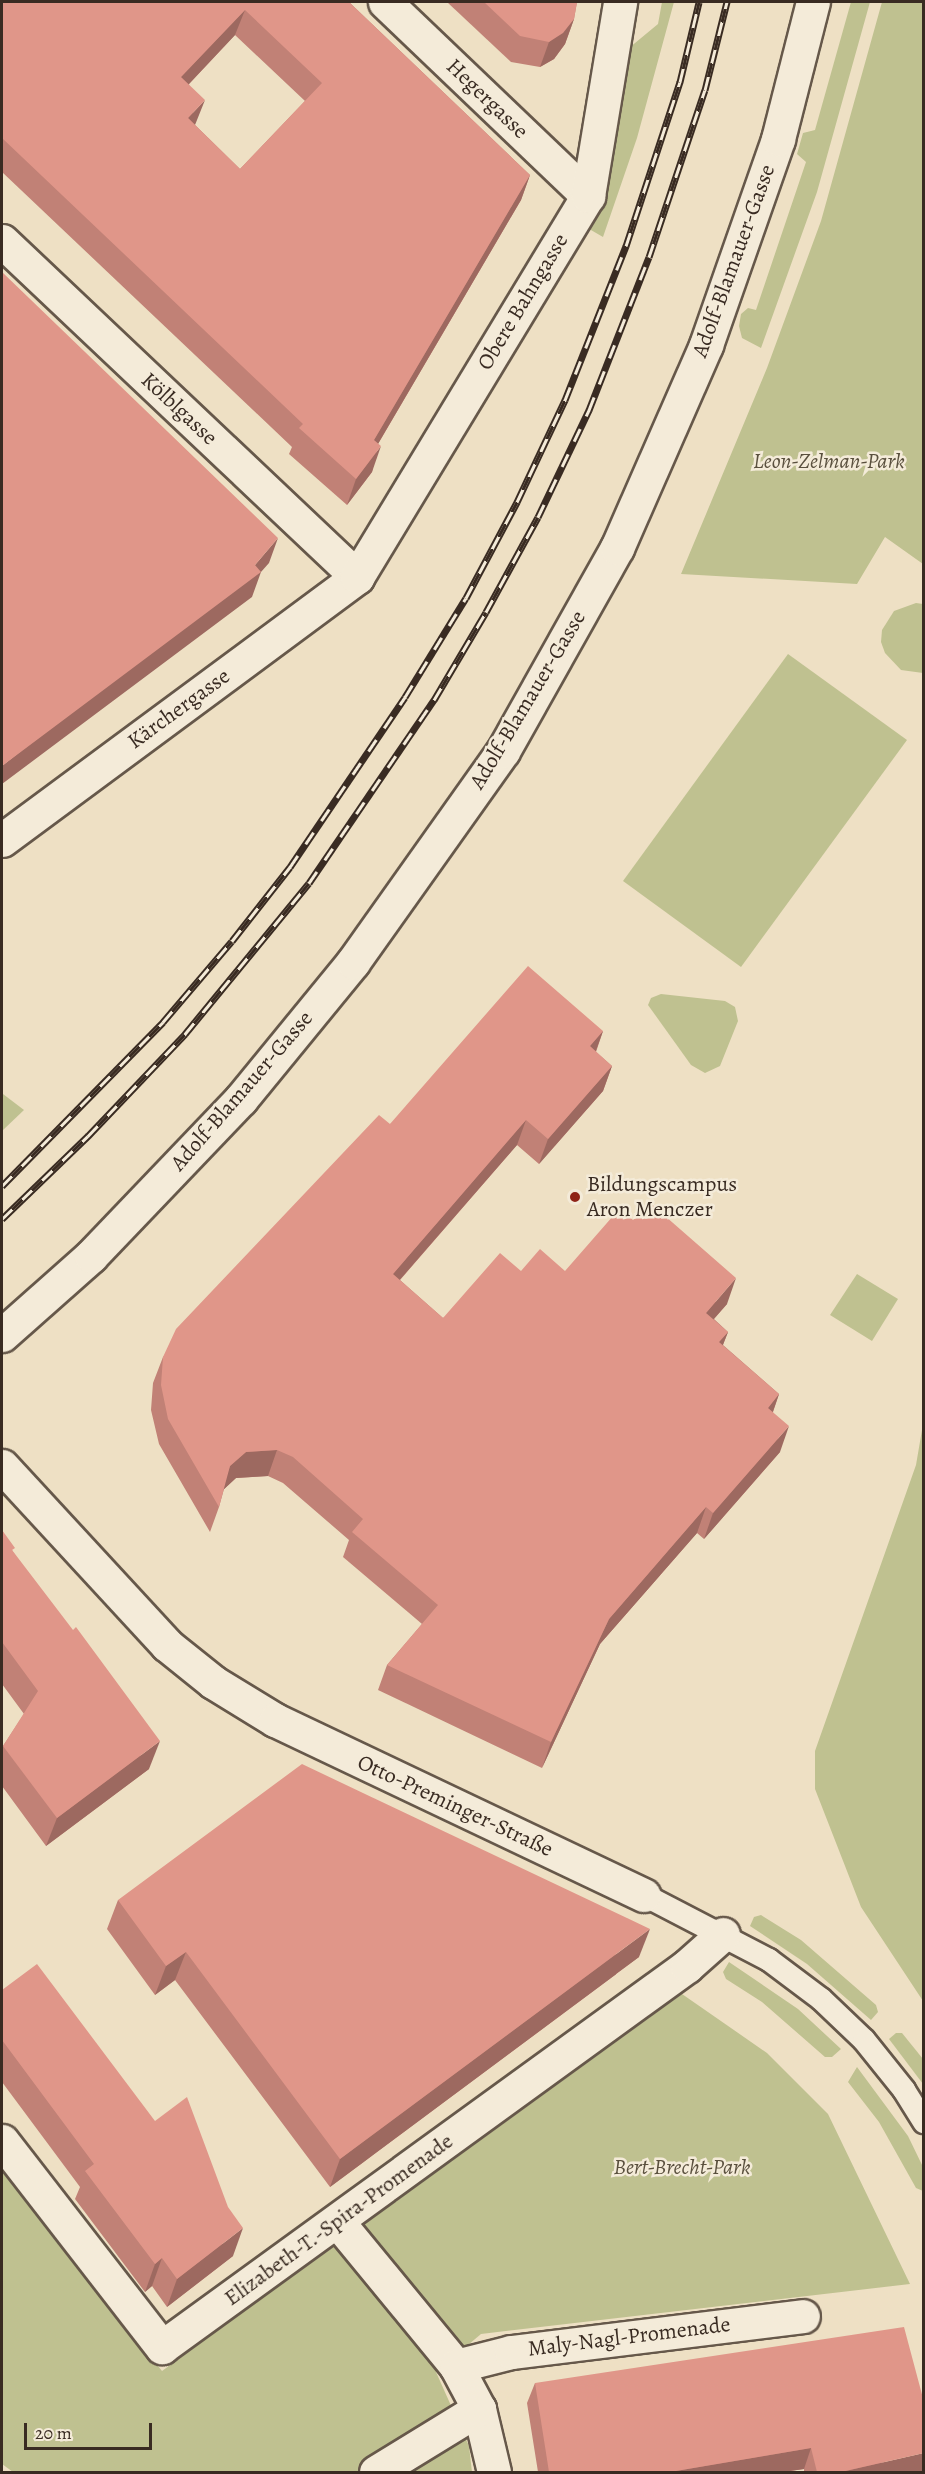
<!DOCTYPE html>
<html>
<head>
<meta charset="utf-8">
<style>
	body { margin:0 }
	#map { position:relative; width:925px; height:2474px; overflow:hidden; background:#eee0c4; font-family:Alegreya,serif }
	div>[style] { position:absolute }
	.green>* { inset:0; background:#bfc190 }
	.roads { filter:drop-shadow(2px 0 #66584a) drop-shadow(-2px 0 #66584a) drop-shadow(0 2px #66584a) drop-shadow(0 -2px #66584a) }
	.lane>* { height:22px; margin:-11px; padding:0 11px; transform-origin:11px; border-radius:11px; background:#f4ebd9 }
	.street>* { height:33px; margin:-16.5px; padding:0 16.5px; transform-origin:16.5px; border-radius:16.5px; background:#f4ebd9 }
	.secondary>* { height:33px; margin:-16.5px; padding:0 16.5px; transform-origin:16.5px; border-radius:16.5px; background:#f4ebd9 }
	.rail>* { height:7px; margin-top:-3.5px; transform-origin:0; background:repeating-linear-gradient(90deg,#f4ebd9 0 14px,#392b22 0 28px); box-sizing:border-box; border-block:2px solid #392b22 }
	.wall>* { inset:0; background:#c18176 }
	.shaded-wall>* { inset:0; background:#9d6960 }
	.building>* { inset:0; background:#e09689 }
	.dots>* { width:16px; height:16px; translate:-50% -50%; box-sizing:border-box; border:3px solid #f4ebd9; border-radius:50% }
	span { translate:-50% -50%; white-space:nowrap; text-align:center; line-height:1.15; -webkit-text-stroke:5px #f4ebd9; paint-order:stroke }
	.street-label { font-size:22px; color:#392b22 }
	.park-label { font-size:22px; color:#5a503e; font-style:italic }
	.poi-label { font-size:22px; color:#392b22 }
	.left { translate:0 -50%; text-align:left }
	.frame { position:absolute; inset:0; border:3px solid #392b22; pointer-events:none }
	.scale { position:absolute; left:24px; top:2423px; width:128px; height:27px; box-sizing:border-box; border:3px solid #392b22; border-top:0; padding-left:8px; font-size:18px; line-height:21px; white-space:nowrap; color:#392b22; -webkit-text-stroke:4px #f4ebd9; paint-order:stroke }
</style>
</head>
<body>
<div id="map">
	<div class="green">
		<i style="clip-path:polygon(662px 2px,674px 2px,637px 138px,603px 237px,584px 226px,615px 132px,629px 48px,658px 24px)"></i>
		<i style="clip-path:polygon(851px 2px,870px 2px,817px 192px,761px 348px,742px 338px,739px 326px,741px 314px,748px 308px,756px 310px,806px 162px,797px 154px,803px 133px,815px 130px)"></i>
		<i style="clip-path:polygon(882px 2px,923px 2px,923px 564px,885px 537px,857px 584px,681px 574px,767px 368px,821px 221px)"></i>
		<i style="clip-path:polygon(916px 603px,923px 604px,923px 673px,901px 670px,885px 653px,881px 642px,882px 630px,894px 611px)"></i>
		<i style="clip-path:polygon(788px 654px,907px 740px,741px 967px,623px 881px)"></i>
		<i style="clip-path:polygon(661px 994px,725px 1001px,735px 1007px,738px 1021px,720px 1066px,705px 1073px,691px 1065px,648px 1005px,651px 998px)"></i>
		<i style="clip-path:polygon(3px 1094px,24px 1110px,2px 1131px,2px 1095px)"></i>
		<i style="clip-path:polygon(857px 1274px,898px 1299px,872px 1341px,830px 1315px)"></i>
		<i style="clip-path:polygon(923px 1424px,924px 2001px,923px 2001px,861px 1907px,815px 1789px,815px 1751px,916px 1465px)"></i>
		<i style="clip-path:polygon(761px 1915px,801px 1940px,876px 2005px,878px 2012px,871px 2020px,807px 1964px,750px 1926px,754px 1917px)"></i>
		<i style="clip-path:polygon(729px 1962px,798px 2009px,841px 2049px,832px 2057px,825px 2057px,762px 2002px,726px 1979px,723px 1972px)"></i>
		<i style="clip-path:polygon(682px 1994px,767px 2053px,828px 2114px,910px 2284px,481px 2334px,436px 2372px,469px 2446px,472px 2472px,13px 2472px,2px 2464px,2px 2170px,162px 2371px)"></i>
		<i style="clip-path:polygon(896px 2033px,902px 2033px,923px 2059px,923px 2084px,889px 2039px)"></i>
		<i style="clip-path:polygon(857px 2067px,908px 2136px,923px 2167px,923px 2191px,916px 2188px,879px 2122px,848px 2082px)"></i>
	</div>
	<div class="roads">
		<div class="lane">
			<i style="left:644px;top:1895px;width:141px;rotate:27.5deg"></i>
			<i style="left:769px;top:1960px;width:65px;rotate:36.9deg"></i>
			<i style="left:821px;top:1999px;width:59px;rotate:43.6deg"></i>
			<i style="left:864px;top:2040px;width:64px;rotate:51.3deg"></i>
			<i style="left:904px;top:2090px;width:38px;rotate:58deg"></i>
		</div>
		<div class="street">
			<i style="left:385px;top:2px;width:281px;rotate:43.7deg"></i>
			<i style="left:2px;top:241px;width:489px;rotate:43.4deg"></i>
			<i style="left:2px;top:840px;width:442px;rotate:-36.5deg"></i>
			<i style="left:357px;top:577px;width:446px;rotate:-58.8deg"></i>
			<i style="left:588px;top:196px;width:197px;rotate:-80.6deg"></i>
			<i style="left:2px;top:1466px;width:243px;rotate:47.3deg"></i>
			<i style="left:167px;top:1645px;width:59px;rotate:38.8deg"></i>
			<i style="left:213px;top:1682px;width:73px;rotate:31.5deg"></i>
			<i style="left:275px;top:1720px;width:408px;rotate:25.4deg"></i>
			<i style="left:2px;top:2141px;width:261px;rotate:52.2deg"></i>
			<i style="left:162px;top:2347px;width:649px;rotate:-35.97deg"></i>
			<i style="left:687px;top:1966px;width:48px;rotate:-41.6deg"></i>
			<i style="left:337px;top:2221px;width:188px;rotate:50.6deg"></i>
			<i style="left:456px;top:2366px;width:49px;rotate:61.9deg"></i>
			<i style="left:479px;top:2409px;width:65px;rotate:76.6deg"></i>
			<i style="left:456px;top:2366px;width:57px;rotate:-14.3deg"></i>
			<i style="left:511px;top:2352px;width:294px;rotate:-7deg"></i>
			<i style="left:376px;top:2472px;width:121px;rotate:-31.5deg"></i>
		</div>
		<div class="secondary">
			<i style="left:2px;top:1335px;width:119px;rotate:-41.6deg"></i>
			<i style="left:91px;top:1256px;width:217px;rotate:-46.3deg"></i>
			<i style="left:241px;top:1099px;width:177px;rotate:-50.7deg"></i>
			<i style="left:353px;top:962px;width:259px;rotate:-54.6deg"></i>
			<i style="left:503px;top:751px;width:233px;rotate:-60.7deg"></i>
			<i style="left:617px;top:548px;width:222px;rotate:-66.3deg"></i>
			<i style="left:706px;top:345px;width:218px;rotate:-70.7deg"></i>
			<i style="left:778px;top:139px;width:141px;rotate:-75.7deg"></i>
		</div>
	</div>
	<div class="rail">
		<i style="left:2px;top:1186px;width:230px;rotate:-45.5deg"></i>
		<i style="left:163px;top:1022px;width:106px;rotate:-49.6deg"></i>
		<i style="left:232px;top:941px;width:94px;rotate:-51.9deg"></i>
		<i style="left:290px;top:867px;width:205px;rotate:-55.9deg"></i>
		<i style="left:405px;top:697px;width:116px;rotate:-58.4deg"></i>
		<i style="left:466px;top:598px;width:109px;rotate:-62deg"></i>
		<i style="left:517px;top:502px;width:113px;rotate:-64.8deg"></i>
		<i style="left:565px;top:400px;width:166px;rotate:-68.4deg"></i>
		<i style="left:626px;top:246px;width:173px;rotate:-71.8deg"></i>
		<i style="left:680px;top:82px;width:82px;rotate:-76.6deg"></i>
		<i style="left:2px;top:1219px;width:120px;rotate:-44deg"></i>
		<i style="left:88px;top:1136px;width:141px;rotate:-46.4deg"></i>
		<i style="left:185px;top:1034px;width:195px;rotate:-50.6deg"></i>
		<i style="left:309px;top:883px;width:222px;rotate:-55.7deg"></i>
		<i style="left:434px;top:700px;width:102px;rotate:-59.4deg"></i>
		<i style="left:486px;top:612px;width:108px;rotate:-61.3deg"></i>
		<i style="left:538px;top:517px;width:119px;rotate:-64.5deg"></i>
		<i style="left:589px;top:410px;width:164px;rotate:-68.6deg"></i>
		<i style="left:649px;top:257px;width:176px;rotate:-71.5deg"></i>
		<i style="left:705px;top:90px;width:91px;rotate:-76deg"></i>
	</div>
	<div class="wall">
		<i style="clip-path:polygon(evenodd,2px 2px,349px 2px,530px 175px,521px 200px,378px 444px,372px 472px,347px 505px,289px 454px,292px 447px,2px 172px,2px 2px,235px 35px,305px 101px,240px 169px,195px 125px,189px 84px,235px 35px)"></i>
		<i style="clip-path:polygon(447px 2px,577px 2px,574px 19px,565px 44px,554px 59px,540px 67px,511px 62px)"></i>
		<i style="clip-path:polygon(603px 1031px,596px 1052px,612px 1066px,603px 1091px,539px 1164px,517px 1145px,400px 1280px,443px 1318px,521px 1271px,565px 1271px,727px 1304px,714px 1319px,728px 1332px,723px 1345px,779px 1394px,773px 1412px,780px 1452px,704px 1539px,697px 1533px,600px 1644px,542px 1768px,378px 1690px,387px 1665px,422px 1624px,343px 1557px,349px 1540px,283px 1483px,268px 1476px,236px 1478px,224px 1489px,219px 1507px,210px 1532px,159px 1444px,151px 1410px,153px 1383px,163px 1357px,390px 1124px)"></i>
		<i style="clip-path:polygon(2px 1530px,13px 1552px,149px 1769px,46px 1846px,2px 1786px,2px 1751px,3px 1746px,24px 1714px,2px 1684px)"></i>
		<i style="clip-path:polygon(118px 1900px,639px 1957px,330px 2187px,175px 1980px,155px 1995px,107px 1929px)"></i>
		<i style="clip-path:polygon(2px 1990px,233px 2256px,167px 2307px,152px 2286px,145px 2292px,75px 2199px,80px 2187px,2px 2082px)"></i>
		<i style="clip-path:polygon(535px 2383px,924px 2472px,804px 2472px,804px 2469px,783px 2472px,538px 2472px,527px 2403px)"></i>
	</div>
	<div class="shaded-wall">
		<i style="clip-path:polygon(245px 10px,235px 35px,172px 102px,181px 77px)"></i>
		<i style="clip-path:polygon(574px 19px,565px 44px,554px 59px,540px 67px,549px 42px)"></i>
		<i style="clip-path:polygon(205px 100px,195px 125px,188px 118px)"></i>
		<i style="clip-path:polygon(530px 175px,521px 200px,365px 466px,374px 440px)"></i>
		<i style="clip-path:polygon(381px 446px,372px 472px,347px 505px,356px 479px)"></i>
		<i style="clip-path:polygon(278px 538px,269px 563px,261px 572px,252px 597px,2px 784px,2px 766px,255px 565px)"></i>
		<i style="clip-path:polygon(603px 1031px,594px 1056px,590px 1046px)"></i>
		<i style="clip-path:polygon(612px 1066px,603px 1091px,539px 1164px,548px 1139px)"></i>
		<i style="clip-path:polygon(526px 1120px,517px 1145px,383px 1299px,393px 1274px)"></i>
		<i style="clip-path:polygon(736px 1278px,727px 1304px,697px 1338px,706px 1313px)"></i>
		<i style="clip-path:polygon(728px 1332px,718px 1357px,719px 1342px)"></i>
		<i style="clip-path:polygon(779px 1394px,770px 1420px,768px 1408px)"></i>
		<i style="clip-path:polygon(789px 1426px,780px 1452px,704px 1539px,713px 1513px)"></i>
		<i style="clip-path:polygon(277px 1450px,268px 1476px,236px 1478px,221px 1492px,230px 1466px,246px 1452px)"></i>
		<i style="clip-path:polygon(706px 1507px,697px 1533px,600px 1644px,542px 1768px,551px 1742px,609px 1619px)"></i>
		<i style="clip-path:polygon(160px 1741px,149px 1769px,46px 1846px,57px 1818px)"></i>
		<i style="clip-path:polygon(650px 1929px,639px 1957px,330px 2187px,340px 2159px)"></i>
		<i style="clip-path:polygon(186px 1952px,175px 1980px,155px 1995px,166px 1966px)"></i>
		<i style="clip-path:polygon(243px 2228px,233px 2256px,167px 2307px,177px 2279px)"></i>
		<i style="clip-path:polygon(162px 2258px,152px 2286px,145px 2292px,155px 2264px)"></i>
		<i style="clip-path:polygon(811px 2448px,804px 2469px,783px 2472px,670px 2472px)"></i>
		<i style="clip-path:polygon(924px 2453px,924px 2472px,841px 2472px)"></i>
	</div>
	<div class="building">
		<i style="clip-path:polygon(evenodd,2px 2px,349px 2px,530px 175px,374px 440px,381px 446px,356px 479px,299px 428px,303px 424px,2px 138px,2px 2px,245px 10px,322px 83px,240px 169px,188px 118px,205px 100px,181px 77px,245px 10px)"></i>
		<i style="clip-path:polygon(484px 2px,577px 2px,574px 19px,563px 33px,549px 42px,520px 36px)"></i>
		<i style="clip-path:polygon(2px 272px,278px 538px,255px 565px,261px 572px,2px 766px)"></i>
		<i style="clip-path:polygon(528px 966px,603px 1031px,590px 1046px,612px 1066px,548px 1139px,526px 1120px,393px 1274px,443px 1318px,500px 1253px,521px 1271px,540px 1249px,565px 1271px,620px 1208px,633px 1220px,649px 1202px,736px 1278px,706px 1313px,728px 1332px,719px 1342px,779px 1394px,768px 1408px,789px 1426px,713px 1513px,706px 1507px,609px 1619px,551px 1742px,387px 1665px,438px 1605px,352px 1532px,363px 1519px,293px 1457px,277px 1450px,246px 1452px,230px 1466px,219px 1507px,168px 1419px,161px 1385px,163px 1357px,176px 1329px,379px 1115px,390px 1124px)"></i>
		<i style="clip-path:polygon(2px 1530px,15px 1548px,12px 1550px,73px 1630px,76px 1627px,160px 1741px,57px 1818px,3px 1746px,38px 1691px,2px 1642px)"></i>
		<i style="clip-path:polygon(302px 1764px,650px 1929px,340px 2159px,186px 1952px,166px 1966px,118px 1900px)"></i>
		<i style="clip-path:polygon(37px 1964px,155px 2121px,187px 2097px,228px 2207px,243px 2228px,177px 2279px,162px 2258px,155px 2264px,85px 2171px,94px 2164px,2px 2040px,2px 1990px)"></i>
		<i style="clip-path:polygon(904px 2327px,924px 2402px,924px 2453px,841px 2472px,817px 2472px,811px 2448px,670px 2472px,549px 2472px,535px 2383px)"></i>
	</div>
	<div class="dots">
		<i style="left:575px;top:1197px;background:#8f2418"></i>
	</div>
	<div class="street-label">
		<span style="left:487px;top:99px;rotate:44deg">Hegergasse</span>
		<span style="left:734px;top:261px;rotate:-70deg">Adolf-Blamauer-Gasse</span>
		<span style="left:523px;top:302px;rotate:-59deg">Obere Bahngasse</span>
		<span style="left:179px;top:409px;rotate:43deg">Kölblgasse</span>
		<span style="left:528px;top:700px;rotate:-59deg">Adolf-Blamauer-Gasse</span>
		<span style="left:179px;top:709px;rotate:-36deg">Kärchergasse</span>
		<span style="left:242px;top:1091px;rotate:-49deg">Adolf-Blamauer-Gasse</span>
		<span style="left:455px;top:1806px;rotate:25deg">Otto-Preminger-Straße</span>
		<span style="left:339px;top:2220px;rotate:-36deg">Elizabeth-T.-Spira-Promenade</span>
		<span style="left:629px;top:2337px;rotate:-7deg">Maly-Nagl-Promenade</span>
	</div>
	<div class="park-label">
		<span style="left:829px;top:462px">Leon-Zelman-Park</span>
		<span style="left:682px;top:2168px">Bert-Brecht-Park</span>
	</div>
	<div class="poi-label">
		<span class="left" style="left:587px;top:1197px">Bildungscampus<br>Aron Menczer</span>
	</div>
	<div class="frame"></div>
	<div class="scale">20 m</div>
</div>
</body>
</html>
